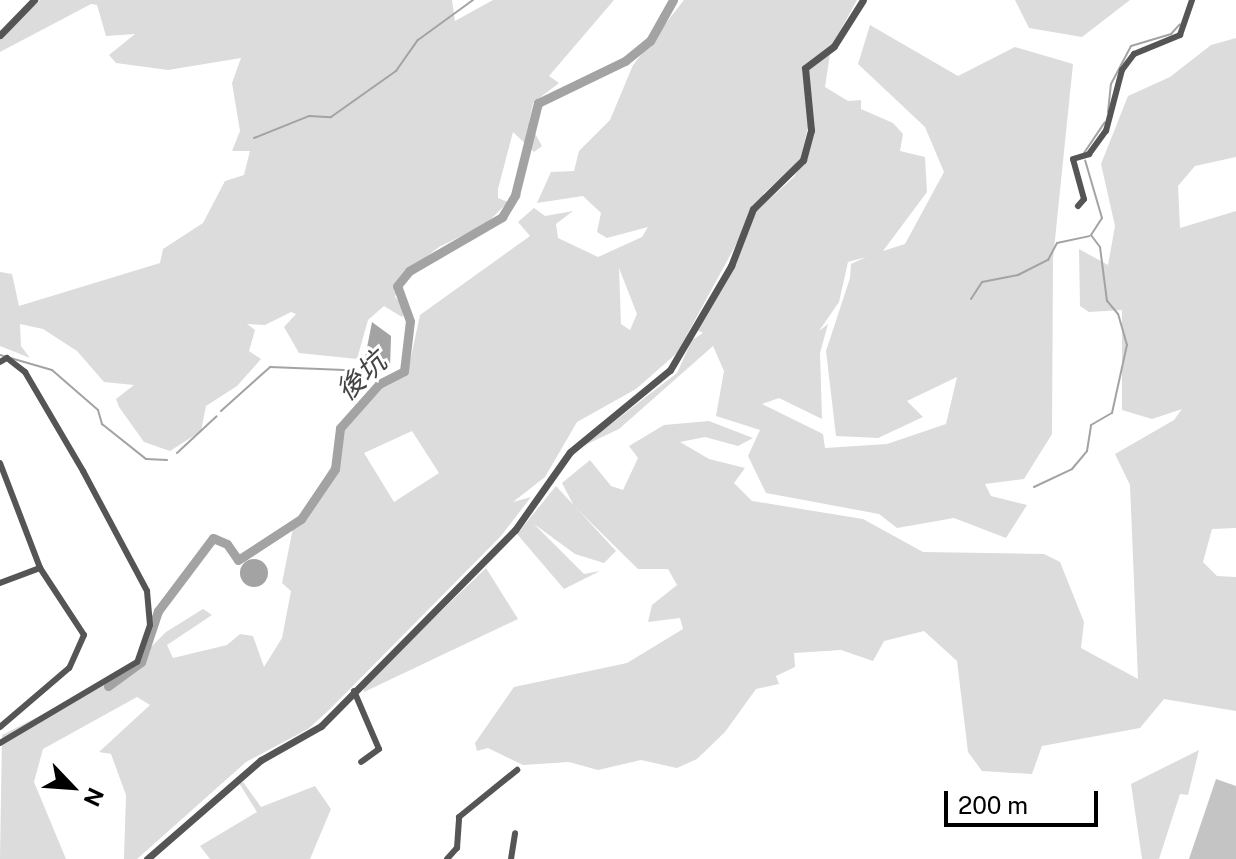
<!DOCTYPE html>
<html>
<head>
<meta charset="utf-8">
<style>
	body { margin:0 }
	#map { position:relative; width:1236px; height:859px; overflow:hidden; background:#fff; font-family:"Public Sans","Noto Sans TC",sans-serif }
	div>[style] { position:absolute }
	.green>* { inset:0; background:#dcdcdc }
	.water>* { inset:0; background:#a3a3a3 }
	.round { border-radius:50% }
	.stream>* { height:2px; margin:-1px; padding:0 1px; transform-origin:1px; border-radius:1px; background:#a3a3a3 }
	.river>* { height:9px; margin:-4.5px; padding:0 4.5px; transform-origin:4.5px; border-radius:4.5px; background:#a3a3a3 }
	.building>* { inset:0; background:#c4c4c4 }
	.minor>* { height:6px; margin:-3px; padding:0 3px; transform-origin:3px; border-radius:3px; background:#555 }
	.tertiary>* { height:7px; margin:-3.5px; padding:0 3.5px; transform-origin:3.5px; border-radius:3.5px; background:#555 }
	span { translate:-50% -50%; white-space:nowrap; text-align:center; line-height:1.15; -webkit-text-stroke:6px #fff; paint-order:stroke }
	.water-label { font-size:28px; color:#444; font-style:italic }
	.north { position:absolute; left:32px; top:747px; width:80px; height:80px; -webkit-text-stroke:6px #fff; paint-order:stroke; rotate:115deg; font-size:22px; font-weight:700; line-height:32px; text-align:center; color:#000 }
	.north::after { content:''; display:block; margin:auto; width:28px; height:36px; background:#000; clip-path:polygon(50% 0,100% 100%,50% 72%,0 100%) }
	.scale { position:absolute; left:944px; top:791px; width:154px; height:36px; box-sizing:border-box; border:4px solid #000; border-top:0; padding-left:10px; font-size:24px; line-height:28px; white-space:nowrap; color:#000; -webkit-text-stroke:6px #fff; paint-order:stroke }
</style>
</head>
<body>
<div id="map">
	<div class="green">
		<i style="clip-path:polygon(40px 0,452px 0,455px 21px,493px 0,614px 0,549px 76px,559px 83px,533px 103px,529px 123px,542px 146px,534px 152px,513px 132px,498px 189px,498px 198px,508px 202px,486px 224px,439px 247px,401px 277px,395px 297px,407px 309px,402px 317px,384px 306px,368px 320px,357px 359px,299px 353px,284px 327px,296px 314px,291px 312px,265px 325px,247px 324px,255px 330px,249px 351px,261px 359px,237px 386px,206px 406px,201px 431px,170px 451px,144px 442px,119px 407px,116px 399px,134px 385px,104px 382px,77px 351px,43px 329px,20px 324px,21px 346px,30px 358px,0 346px,0 272px,12px 274px,19px 306px,160px 263px,163px 249px,203px 223px,225px 181px,244px 175px,250px 151px,232px 151px,240px 131px,232px 83px,241px 58px,168px 70px,116px 63px,109px 55px,135px 34px,106px 36px,97px 5px,91px 4px,0 52px,0 40px)"></i>
		<i style="clip-path:polygon(evenodd,684px 0,857px 0,832px 46px,803px 68px,808px 127px,800px 161px,764px 193px,677px 353px,636px 389px,577px 422px,545px 477px,513px 502px,531px 497px,501px 536px,329px 710px,308px 729px,246px 762px,137px 859px,124px 859px,126px 795px,111px 754px,99px 752px,150px 705px,137px 697px,43px 749px,34px 782px,66px 859px,0 859px,2px 735px,126px 672px,166px 632px,203px 609px,212px 615px,167px 645px,173px 658px,227px 645px,240px 634px,253px 636px,264px 667px,282px 638px,291px 591px,282px 583px,293px 528px,339px 454px,337px 434px,369px 395px,409px 366px,420px 315px,530px 236px,518px 222px,534px 208px,545px 216px,573px 211px,556px 224px,558px 238px,598px 257px,642px 237px,648px 227px,607px 238px,597px 232px,601px 213px,583px 196px,537px 203px,551px 172px,574px 171px,579px 151px,610px 120px,633px 65px,684px 0,619px 268px,637px 314px,630px 330px,621px 324px,619px 268px,684px 0,412px 431px,439px 473px,394px 502px,364px 453px,412px 431px)"></i>
		<i style="clip-path:polygon(1015px 0,1130px 0,1082px 37px,1029px 28px)"></i>
		<i style="clip-path:polygon(evenodd,870px 25px,958px 76px,1015px 47px,1073px 64px,1053px 259px,1052px 434px,1024px 479px,985px 484px,991px 496px,1027px 505px,1006px 538px,954px 518px,897px 528px,879px 514px,766px 493px,748px 456px,760px 430px,716px 416px,724px 371px,713px 346px,619px 429px,581px 447px,677px 373px,692px 340px,703px 333px,693px 328px,737px 257px,755px 212px,794px 177px,810px 149px,807px 71px,830px 54px,825px 87px,848px 101px,861px 100px,861px 109px,893px 123px,903px 134px,900px 151px,925px 157px,927px 192px,883px 251px,905px 244px,944px 172px,925px 127px,858px 64px,870px 25px,866px 257px,851px 264px,850px 278px,826px 351px,836px 436px,878px 438px,923px 417px,907px 401px,957px 377px,946px 424px,887px 444px,825px 448px,823px 434px,762px 404px,779px 398px,822px 419px,820px 353px,828px 324px,819px 331px,839px 302px,848px 262px,866px 257px)"></i>
		<i style="clip-path:polygon(1236px 38px,1236px 157px,1195px 166px,1178px 186px,1180px 228px,1236px 211px,1236px 528px,1212px 529px,1203px 562px,1217px 576px,1236px 577px,1236px 711px,1164px 699px,1140px 728px,1042px 746px,1032px 774px,982px 771px,968px 752px,957px 661px,924px 631px,884px 641px,873px 661px,841px 650px,794px 653px,795px 667px,776px 676px,779px 684px,756px 689px,725px 732px,697px 759px,677px 768px,641px 760px,598px 770px,569px 762px,523px 765px,488px 748px,477px 751px,475px 743px,514px 687px,627px 663px,683px 629px,680px 618px,648px 622px,652px 605px,677px 585px,668px 569px,638px 569px,574px 506px,562px 483px,590px 460px,611px 486px,623px 490px,638px 458px,629px 446px,664px 425px,709px 421px,753px 438px,738px 446px,705px 437px,680px 442px,709px 459px,745px 468px,734px 483px,752px 501px,863px 519px,923px 552px,1044px 554px,1060px 562px,1084px 622px,1081px 648px,1138px 679px,1130px 485px,1115px 454px,1174px 420px,1182px 409px,1152px 419px,1122px 410px,1122px 310px,1089px 312px,1080px 306px,1079px 249px,1108px 265px,1115px 226px,1101px 164px,1128px 96px,1170px 77px,1211px 45px)"></i>
		<i style="clip-path:polygon(556px 486px,616px 551px,604px 563px,575px 554px,534px 524px,584px 574px,600px 571px,564px 589px,517px 534px)"></i>
		<i style="clip-path:polygon(486px 568px,518px 619px,364px 692px,363px 686px)"></i>
		<i style="clip-path:polygon(1199px 750px,1188px 795px,1180px 794px,1159px 859px,1142px 859px,1131px 784px)"></i>
		<i style="clip-path:polygon(243px 782px,261px 807px,315px 786px,331px 809px,310px 859px,210px 859px,200px 846px,257px 812px,239px 783px)"></i>
	</div>
	<div class="water">
		<i style="clip-path:polygon(372px 322px,391px 336px,390px 368px,375px 373px,364px 363px)"></i>
		<i class="round" style="left:240px;top:559px;width:28px;height:28px"></i>
	</div>
	<div class="stream">
		<i style="left:1108px;top:112px;width:28px;rotate:-84deg"></i>
		<i style="left:1111px;top:84px;width:43px;rotate:-62.2deg"></i>
		<i style="left:1131px;top:46px;width:42px;rotate:-16.7deg"></i>
		<i style="left:1171px;top:34px;width:13px;rotate:-48deg"></i>
		<i style="left:254px;top:138px;width:59px;rotate:-21.8deg"></i>
		<i style="left:309px;top:116px;width:22px;rotate:3deg"></i>
		<i style="left:331px;top:117px;width:80px;rotate:-35.3deg"></i>
		<i style="left:396px;top:71px;width:38px;rotate:-55deg"></i>
		<i style="left:418px;top:40px;width:68px;rotate:-36deg"></i>
		<i style="left:1084px;top:153px;width:37px;rotate:-56deg"></i>
		<i style="left:971px;top:299px;width:20px;rotate:-57deg"></i>
		<i style="left:982px;top:282px;width:37px;rotate:-11deg"></i>
		<i style="left:1018px;top:275px;width:34px;rotate:-27deg"></i>
		<i style="left:1048px;top:260px;width:19px;rotate:-62deg"></i>
		<i style="left:1057px;top:243px;width:33px;rotate:-12deg"></i>
		<i style="left:0;top:355px;width:54px;rotate:16.1deg"></i>
		<i style="left:52px;top:370px;width:61px;rotate:41deg"></i>
		<i style="left:98px;top:410px;width:15px;rotate:74deg"></i>
		<i style="left:102px;top:424px;width:56px;rotate:38.5deg"></i>
		<i style="left:146px;top:459px;width:21px;rotate:3deg"></i>
		<i style="left:221px;top:411px;width:66px;rotate:-41.9deg"></i>
		<i style="left:270px;top:367px;width:99px;rotate:2.3deg"></i>
		<i style="left:369px;top:371px;width:16px;rotate:52deg"></i>
		<i style="left:177px;top:453px;width:54px;rotate:-42.8deg"></i>
		<i style="left:1034px;top:487px;width:42px;rotate:-25.3deg"></i>
		<i style="left:1072px;top:469px;width:23px;rotate:-50deg"></i>
		<i style="left:1087px;top:451px;width:26px;rotate:-81deg"></i>
		<i style="left:1091px;top:425px;width:24px;rotate:-30deg"></i>
		<i style="left:1112px;top:413px;width:70px;rotate:-77.6deg"></i>
		<i style="left:1127px;top:345px;width:32px;rotate:-106deg"></i>
		<i style="left:1118px;top:314px;width:17px;rotate:-130deg"></i>
		<i style="left:1107px;top:301px;width:54px;rotate:-97.4deg"></i>
		<i style="left:1100px;top:247px;width:15px;rotate:-127deg"></i>
		<i style="left:1091px;top:235px;width:20px;rotate:-57deg"></i>
		<i style="left:1102px;top:218px;width:60px;rotate:-106.3deg"></i>
	</div>
	<div class="river">
		<i style="left:108px;top:686px;width:41px;rotate:-36deg"></i>
		<i style="left:141px;top:662px;width:54px;rotate:-71.6deg"></i>
		<i style="left:158px;top:611px;width:91px;rotate:-53deg"></i>
		<i style="left:213px;top:538px;width:15px;rotate:23deg"></i>
		<i style="left:227px;top:544px;width:19px;rotate:55deg"></i>
		<i style="left:238px;top:560px;width:75px;rotate:-33.1deg"></i>
		<i style="left:301px;top:519px;width:60px;rotate:-55.8deg"></i>
		<i style="left:335px;top:469px;width:41px;rotate:-83deg"></i>
		<i style="left:340px;top:428px;width:59px;rotate:-48.4deg"></i>
		<i style="left:379px;top:384px;width:28px;rotate:-27deg"></i>
		<i style="left:404px;top:371px;width:50px;rotate:-83.2deg"></i>
		<i style="left:410px;top:321px;width:37px;rotate:-110deg"></i>
		<i style="left:397px;top:286px;width:19px;rotate:-51deg"></i>
		<i style="left:409px;top:271px;width:108px;rotate:-30.1deg"></i>
		<i style="left:502px;top:217px;width:26px;rotate:-59deg"></i>
		<i style="left:515px;top:195px;width:95px;rotate:-76deg"></i>
		<i style="left:538px;top:103px;width:97px;rotate:-25.8deg"></i>
		<i style="left:625px;top:61px;width:32px;rotate:-39deg"></i>
		<i style="left:650px;top:41px;width:47px;rotate:-60.7deg"></i>
	</div>
	<div class="building">
		<i style="clip-path:polygon(1216px 779px,1236px 786px,1236px 859px,1189px 859px)"></i>
	</div>
	<div class="minor">
		<i style="left:1078px;top:206px;width:9px;rotate:-49deg"></i>
		<i style="left:1084px;top:199px;width:41px;rotate:-105.4deg"></i>
		<i style="left:1073px;top:159px;width:17px;rotate:-17deg"></i>
		<i style="left:1089px;top:154px;width:29px;rotate:-54deg"></i>
		<i style="left:1106px;top:131px;width:63px;rotate:-75.3deg"></i>
		<i style="left:1122px;top:70px;width:20px;rotate:-53deg"></i>
		<i style="left:1134px;top:54px;width:50px;rotate:-22.4deg"></i>
		<i style="left:1180px;top:35px;width:37px;rotate:-71deg"></i>
		<i style="left:0;top:362px;width:8px;rotate:-30deg"></i>
		<i style="left:7px;top:358px;width:23px;rotate:38deg"></i>
		<i style="left:25px;top:372px;width:115px;rotate:59.6deg"></i>
		<i style="left:83px;top:471px;width:136px;rotate:61.9deg"></i>
		<i style="left:147px;top:591px;width:34px;rotate:85deg"></i>
		<i style="left:150px;top:625px;width:39px;rotate:109deg"></i>
		<i style="left:137px;top:662px;width:159px;rotate:149.4deg"></i>
		<i style="left:0;top:463px;width:112px;rotate:69.1deg"></i>
		<i style="left:40px;top:568px;width:80px;rotate:56.7deg"></i>
		<i style="left:84px;top:635px;width:36px;rotate:114deg"></i>
		<i style="left:69px;top:668px;width:91px;rotate:139.5deg"></i>
		<i style="left:0;top:583px;width:43px;rotate:-20.6deg"></i>
		<i style="left:354px;top:691px;width:63px;rotate:66.7deg"></i>
		<i style="left:379px;top:749px;width:22px;rotate:144deg"></i>
		<i style="left:447px;top:859px;width:15px;rotate:-48deg"></i>
		<i style="left:457px;top:848px;width:31px;rotate:-86deg"></i>
		<i style="left:459px;top:817px;width:75px;rotate:-39deg"></i>
		<i style="left:511px;top:859px;width:26px;rotate:-81deg"></i>
	</div>
	<div class="tertiary">
		<i style="left:0;top:35px;width:49px;rotate:-45.8deg"></i>
		<i style="left:147px;top:859px;width:151px;rotate:-41deg"></i>
		<i style="left:261px;top:760px;width:69px;rotate:-29.5deg"></i>
		<i style="left:321px;top:726px;width:276px;rotate:-45.3deg"></i>
		<i style="left:515px;top:530px;width:95px;rotate:-54.8deg"></i>
		<i style="left:570px;top:452px;width:129px;rotate:-39.4deg"></i>
		<i style="left:670px;top:370px;width:121px;rotate:-59.6deg"></i>
		<i style="left:731px;top:266px;width:61px;rotate:-68.9deg"></i>
		<i style="left:753px;top:209px;width:70px;rotate:-44.4deg"></i>
		<i style="left:803px;top:160px;width:31px;rotate:-75deg"></i>
		<i style="left:811px;top:130px;width:62px;rotate:-95.5deg"></i>
		<i style="left:805px;top:68px;width:36px;rotate:-37deg"></i>
		<i style="left:834px;top:46px;width:54px;rotate:-57.8deg"></i>
	</div>
	<div class="water-label">
		<span style="left:361px;top:376px;rotate:-43deg">後坑</span>
	</div>
	<div class="north">N</div>
	<div class="scale">200 m</div>
</div>
</body>
</html>
